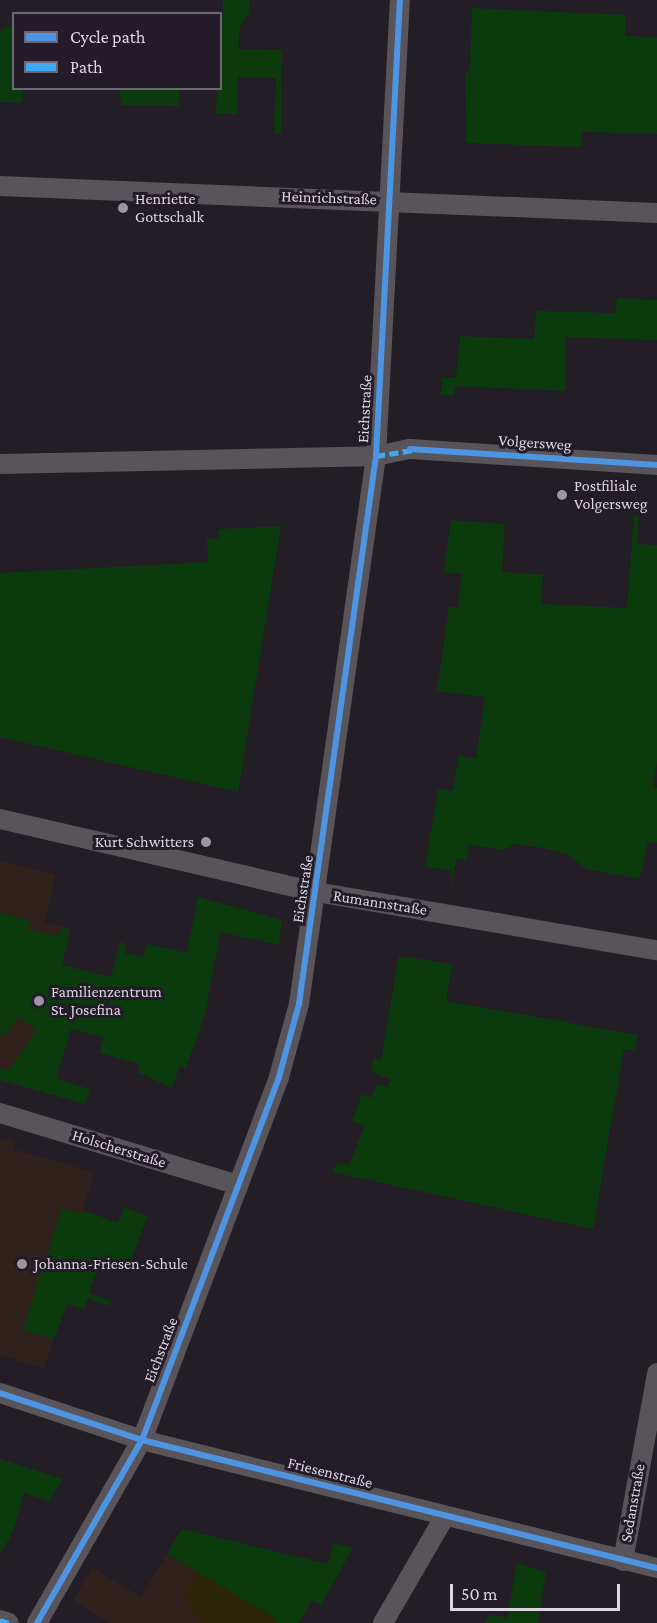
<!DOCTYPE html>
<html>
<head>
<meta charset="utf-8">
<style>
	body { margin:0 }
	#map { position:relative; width:657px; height:1623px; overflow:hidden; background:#231e26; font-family:"Crimson Pro",serif }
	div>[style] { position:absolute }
	.education>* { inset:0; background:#31211c }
	.green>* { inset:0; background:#0b3a0d }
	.sand>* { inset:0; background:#2d2509 }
	.street>* { height:20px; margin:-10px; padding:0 10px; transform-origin:10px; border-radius:10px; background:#58545a }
	.quiet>* { height:4.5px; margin-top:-2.25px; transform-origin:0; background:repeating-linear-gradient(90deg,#3fa9f5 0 9px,transparent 0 13.5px) }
	.cycleway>* { height:6px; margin:-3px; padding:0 3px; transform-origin:3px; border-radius:3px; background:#4d94e3 }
	.dots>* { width:16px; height:16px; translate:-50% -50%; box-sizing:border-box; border:3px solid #241b29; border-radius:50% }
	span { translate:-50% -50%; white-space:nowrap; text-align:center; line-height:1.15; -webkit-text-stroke:6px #241b29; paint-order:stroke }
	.street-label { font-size:16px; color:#ddd7e1 }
	.poi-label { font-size:16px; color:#ddd7e1 }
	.left { translate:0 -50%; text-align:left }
	.right { translate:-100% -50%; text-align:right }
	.legend { position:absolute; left:12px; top:12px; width:210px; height:78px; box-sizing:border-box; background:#241b29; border:2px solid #6e6673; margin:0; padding:8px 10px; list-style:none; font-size:18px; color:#ddd7e1 }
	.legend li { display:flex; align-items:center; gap:12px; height:30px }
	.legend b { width:30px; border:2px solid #6e6673 }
	.scale { position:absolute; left:450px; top:1584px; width:170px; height:27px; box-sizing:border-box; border:3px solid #ddd7e1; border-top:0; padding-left:8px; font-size:18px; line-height:21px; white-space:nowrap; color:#ddd7e1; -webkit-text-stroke:4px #241b29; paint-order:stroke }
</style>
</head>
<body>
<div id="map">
	<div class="education">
		<i style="clip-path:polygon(0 861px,55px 875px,45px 923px,70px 929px,62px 965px,87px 971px,51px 1095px,0 1080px)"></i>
		<i style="clip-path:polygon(0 1138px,15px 1142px,14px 1149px,94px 1172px,82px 1214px,62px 1209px,24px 1329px,54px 1339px,44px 1369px,0 1355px)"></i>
		<i style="clip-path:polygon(167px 1554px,278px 1620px,276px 1623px,111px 1623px,73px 1601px,92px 1568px,141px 1597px)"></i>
	</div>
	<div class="green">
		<i style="clip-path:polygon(223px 0,249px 0,249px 13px,240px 25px,238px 49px,282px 50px,281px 134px,274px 134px,276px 78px,238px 77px,237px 114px,216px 113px,217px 90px,179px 89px,179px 106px,121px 105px,120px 89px,220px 88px)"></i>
		<i style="clip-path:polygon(472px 8px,625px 15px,625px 36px,657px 37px,657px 134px,582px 132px,581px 147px,466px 143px,465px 73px,470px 72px)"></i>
		<i style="clip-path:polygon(4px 28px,13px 28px,14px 88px,23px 89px,22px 103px,0 102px,0 31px)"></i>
		<i style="clip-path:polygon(617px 298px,657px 300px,657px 340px,566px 337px,566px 391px,455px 386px,454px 395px,441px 395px,442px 378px,456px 378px,460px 336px,534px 339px,536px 311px,616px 313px)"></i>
		<i style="clip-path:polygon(634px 516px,639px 517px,637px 544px,657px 545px,657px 763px,653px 787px,657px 788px,657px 843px,648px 842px,639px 879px,586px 869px,568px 854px,543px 848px,515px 844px,503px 850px,469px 845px,466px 860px,456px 859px,450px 897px,452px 871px,425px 867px,438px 789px,453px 791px,459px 755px,476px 758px,485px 697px,437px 691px,449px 607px,458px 607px,462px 574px,444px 572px,451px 520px,505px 524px,502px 572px,543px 575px,541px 604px,627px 608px)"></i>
		<i style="clip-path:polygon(281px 526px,238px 792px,0 737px,0 573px,208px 562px,207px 539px,219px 538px,218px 529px)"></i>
		<i style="clip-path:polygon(198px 897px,282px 920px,279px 945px,220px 932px,205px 1015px,186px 1068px,180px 1066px,172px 1088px,138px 1072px,140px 1064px,100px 1053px,104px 1038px,71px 1029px,56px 1079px,90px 1089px,85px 1104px,0 1080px,0 1068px,9px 1070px,37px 1030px,18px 1017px,5px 1036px,0 1034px,0 913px,30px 920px,28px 929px,60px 936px,63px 927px,70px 929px,62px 965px,111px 977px,120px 942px,126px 944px,124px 953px,143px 957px,147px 944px,187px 953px)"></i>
		<i style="clip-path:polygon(399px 956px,452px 964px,446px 1001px,638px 1035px,635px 1050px,624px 1049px,593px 1229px,332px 1172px,338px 1162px,349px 1166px,364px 1126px,352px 1121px,362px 1094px,372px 1098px,377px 1084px,388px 1087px,391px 1080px,372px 1072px,373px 1059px,381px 1060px)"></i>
		<i style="clip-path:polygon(62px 1208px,82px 1214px,83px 1210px,118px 1223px,124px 1208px,147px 1216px,129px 1266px,101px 1258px,89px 1293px,111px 1301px,109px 1306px,88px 1298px,84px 1309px,67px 1304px,54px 1339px,23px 1330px)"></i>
		<i style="clip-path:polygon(0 1459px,63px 1479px,49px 1501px,24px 1493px,13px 1532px,0 1554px)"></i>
		<i style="clip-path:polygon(182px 1529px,328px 1564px,333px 1543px,353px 1548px,321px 1605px,312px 1600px,299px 1623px,276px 1623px,278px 1620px,167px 1554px)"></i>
		<i style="clip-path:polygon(517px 1563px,546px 1572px,538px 1623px,485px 1623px,490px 1614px,507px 1618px)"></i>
	</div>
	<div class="sand">
		<i style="clip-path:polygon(199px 1573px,278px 1620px,276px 1623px,200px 1623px,183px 1593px)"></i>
	</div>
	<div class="street">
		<i style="left:0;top:186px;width:658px;rotate:2.35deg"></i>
		<i style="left:0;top:464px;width:376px;rotate:-1.2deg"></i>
		<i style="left:376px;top:456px;width:35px;rotate:-12deg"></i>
		<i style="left:410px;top:449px;width:248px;rotate:3.7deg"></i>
		<i style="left:0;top:819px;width:324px;rotate:13deg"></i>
		<i style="left:316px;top:892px;width:346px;rotate:9.7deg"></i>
		<i style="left:0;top:1113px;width:249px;rotate:16.8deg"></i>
		<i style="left:0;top:1393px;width:150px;rotate:18.3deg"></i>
		<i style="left:142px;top:1440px;width:531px;rotate:13.96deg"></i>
		<i style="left:623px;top:1561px;width:191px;rotate:-79.7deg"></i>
		<i style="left:0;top:1620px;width:9px;rotate:18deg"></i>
		<i style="left:37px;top:1623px;width:211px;rotate:-60.2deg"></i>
		<i style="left:142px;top:1440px;width:388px;rotate:-69.3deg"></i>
		<i style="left:279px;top:1077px;width:76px;rotate:-74.7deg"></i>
		<i style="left:299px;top:1004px;width:553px;rotate:-82deg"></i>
		<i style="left:376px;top:456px;width:457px;rotate:-87deg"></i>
		<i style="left:383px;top:1623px;width:124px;rotate:-59.9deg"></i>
	</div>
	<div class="quiet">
		<i style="left:376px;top:456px;width:38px;rotate:-9deg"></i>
		<i style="left:0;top:1620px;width:9px;rotate:18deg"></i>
	</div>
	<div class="cycleway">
		<i style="left:410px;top:449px;width:248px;rotate:3.7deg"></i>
		<i style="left:0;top:1393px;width:150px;rotate:18.3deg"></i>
		<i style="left:142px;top:1440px;width:531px;rotate:13.96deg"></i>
		<i style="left:37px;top:1623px;width:211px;rotate:-60.2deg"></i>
		<i style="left:142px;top:1440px;width:388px;rotate:-69.3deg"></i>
		<i style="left:279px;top:1077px;width:76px;rotate:-74.7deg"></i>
		<i style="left:299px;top:1004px;width:553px;rotate:-82deg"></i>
		<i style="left:376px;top:456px;width:457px;rotate:-87deg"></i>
	</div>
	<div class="dots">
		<i style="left:123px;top:208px;background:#9c96a0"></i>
		<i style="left:562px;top:495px;background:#9c96a0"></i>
		<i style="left:206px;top:842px;background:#9c96a0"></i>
		<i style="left:39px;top:1001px;background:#9c96a0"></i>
		<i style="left:22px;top:1264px;background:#9c96a0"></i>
	</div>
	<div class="street-label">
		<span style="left:329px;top:198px;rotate:2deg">Heinrichstraße</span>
		<span style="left:365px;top:409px;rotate:-87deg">Eichstraße</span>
		<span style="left:535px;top:443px;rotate:4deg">Volgersweg</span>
		<span style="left:303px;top:889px;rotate:-81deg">Eichstraße</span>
		<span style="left:380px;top:903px;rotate:9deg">Rumannstraße</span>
		<span style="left:119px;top:1149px;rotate:17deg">Holscherstraße</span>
		<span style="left:161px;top:1350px;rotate:-69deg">Eichstraße</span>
		<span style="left:330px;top:1473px;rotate:14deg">Friesenstraße</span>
		<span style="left:633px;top:1503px;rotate:-80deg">Sedanstraße</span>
	</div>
	<div class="poi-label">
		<span class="left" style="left:135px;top:208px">Henriette<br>Gottschalk</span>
		<span class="left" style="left:574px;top:495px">Postfiliale<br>Volgersweg</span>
		<span class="right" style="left:194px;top:842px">Kurt Schwitters</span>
		<span class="left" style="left:51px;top:1001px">Familienzentrum<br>St. Josefina</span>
		<span class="left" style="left:34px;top:1264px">Johanna-Friesen-Schule</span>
	</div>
	<ul class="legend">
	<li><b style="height:8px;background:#4d94e3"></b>Cycle path</li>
	<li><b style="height:8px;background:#3fa9f5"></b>Path</li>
	</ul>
	<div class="scale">50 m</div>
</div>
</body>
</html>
